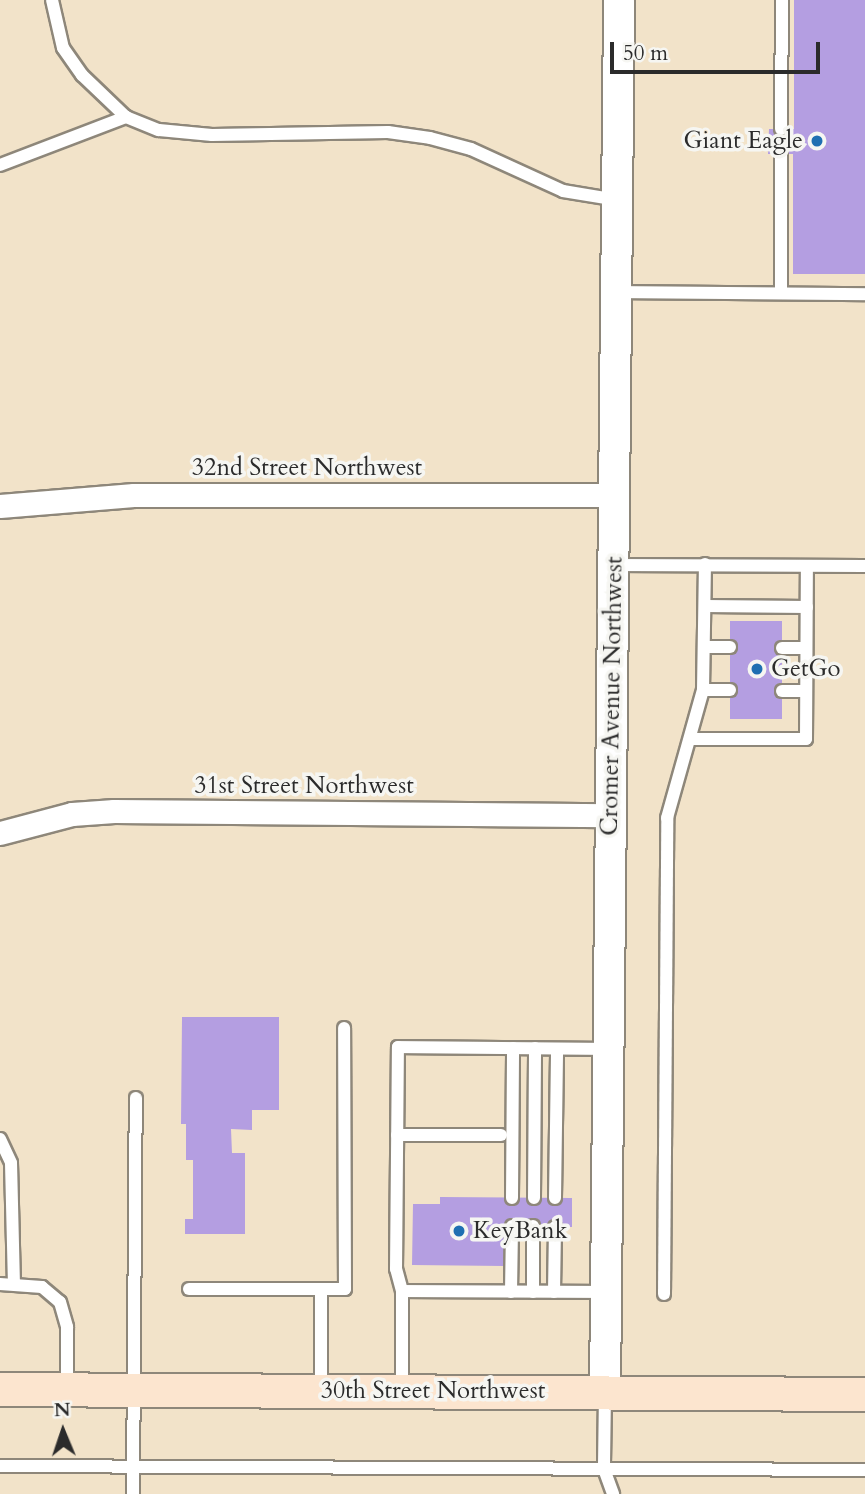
<!DOCTYPE html>
<html>
<head>
<meta charset="utf-8">
<style>
	body { margin:0 }
	#map { position:relative; width:865px; height:1494px; overflow:hidden; background:#f2e3c9; font-family:Cardo,serif }
	div>[style] { position:absolute }
	.building>* { inset:0; background:#b49ee1 }
	.roads { filter:drop-shadow(2px 0 #8e877a) drop-shadow(-2px 0 #8e877a) drop-shadow(0 2px #8e877a) drop-shadow(0 -2px #8e877a) }
	.service>* { height:12px; margin:-6px; padding:0 6px; transform-origin:6px; border-radius:6px; background:#fff }
	.minor>* { height:23px; margin:-11.5px; padding:0 11.5px; transform-origin:11.5px; border-radius:11.5px; background:#fff }
	.tertiary>* { height:30px; margin:-15px; padding:0 15px; transform-origin:15px; border-radius:15px; background:#fff }
	.secondary>* { height:33px; margin:-16.5px; padding:0 16.5px; transform-origin:16.5px; border-radius:16.5px; background:#fce5cf }
	.dots>* { width:19px; height:19px; translate:-50% -50%; box-sizing:border-box; border:4px solid #f6f6f2; border-radius:50% }
	span { translate:-50% -50%; white-space:nowrap; text-align:center; line-height:1.15; -webkit-text-stroke:7px #f6f6f2; paint-order:stroke }
	.poi-label { font-size:24px; color:#2b2b2b }
	.right { translate:-100% -50%; text-align:right }
	.left { translate:0 -50%; text-align:left }
	.street-label { font-size:24px; color:#2b2b2b }
	.north { position:absolute; left:28px; top:1396px; width:70px; height:70px; -webkit-text-stroke:5px #f6f6f2; paint-order:stroke; rotate:358deg; font-size:19px; font-weight:700; line-height:28px; text-align:center; color:#2b2b2b }
	.north::after { content:''; display:block; margin:auto; width:24px; height:32px; background:#2b2b2b; clip-path:polygon(50% 0,100% 100%,50% 72%,0 100%) }
	.scale { position:absolute; left:610px; top:42px; width:210px; height:32px; box-sizing:border-box; border:4px solid #2b2b2b; border-top:0; padding-left:9px; font-size:21px; line-height:24px; white-space:nowrap; color:#2b2b2b; -webkit-text-stroke:5px #f6f6f2; paint-order:stroke }
</style>
</head>
<body>
<div id="map">
	<div class="building">
		<i style="clip-path:polygon(794px 0,865px 0,865px 274px,793px 274px,793px 154px,768px 154px,769px 129px,794px 129px)"></i>
		<i style="clip-path:polygon(730px 621px,782px 621px,782px 719px,730px 719px)"></i>
		<i style="clip-path:polygon(182px 1017px,279px 1017px,279px 1110px,252px 1110px,252px 1130px,231px 1129px,232px 1153px,245px 1153px,245px 1234px,185px 1234px,185px 1219px,193px 1219px,193px 1160px,186px 1160px,186px 1124px,181px 1124px)"></i>
		<i style="clip-path:polygon(440px 1197px,572px 1198px,572px 1227px,504px 1227px,504px 1266px,412px 1265px,413px 1204px,440px 1204px)"></i>
	</div>
	<div class="roads">
		<div class="service">
			<i style="left:126px;top:117px;width:35px;rotate:22deg"></i>
			<i style="left:159px;top:130px;width:53px;rotate:5.4deg"></i>
			<i style="left:212px;top:135px;width:176px;rotate:-1deg"></i>
			<i style="left:388px;top:132px;width:42px;rotate:8.1deg"></i>
			<i style="left:430px;top:138px;width:42px;rotate:15deg"></i>
			<i style="left:471px;top:149px;width:101px;rotate:24.5deg"></i>
			<i style="left:563px;top:191px;width:56px;rotate:9.3deg"></i>
			<i style="left:781px;top:129px;width:129px;rotate:-89.6deg"></i>
			<i style="left:0;top:165px;width:135px;rotate:-20.9deg"></i>
			<i style="left:126px;top:117px;width:61px;rotate:-136.3deg"></i>
			<i style="left:82px;top:75px;width:33px;rotate:-125deg"></i>
			<i style="left:63px;top:48px;width:49px;rotate:-102.9deg"></i>
			<i style="left:617px;top:292px;width:248px;rotate:0.5deg"></i>
			<i style="left:781px;top:293px;width:139px;rotate:-90deg"></i>
			<i style="left:613px;top:565px;width:252px;rotate:0.2deg"></i>
			<i style="left:705px;top:606px;width:102px;rotate:0.6deg"></i>
			<i style="left:704px;top:647px;width:26px"></i>
			<i style="left:782px;top:648px;width:24px"></i>
			<i style="left:703px;top:690px;width:27px"></i>
			<i style="left:782px;top:691px;width:24px"></i>
			<i style="left:690px;top:739px;width:116px"></i>
			<i style="left:806px;top:739px;width:173px;rotate:-89.7deg"></i>
			<i style="left:397px;top:1135px;width:104px"></i>
			<i style="left:0;top:1139px;width:26px;rotate:65deg"></i>
			<i style="left:11px;top:1163px;width:121px;rotate:88.6deg"></i>
			<i style="left:512px;top:1198px;width:150px;rotate:-89.6deg"></i>
			<i style="left:534px;top:1198px;width:150px;rotate:-89.6deg"></i>
			<i style="left:555px;top:1198px;width:149px;rotate:-89.2deg"></i>
			<i style="left:0;top:1284px;width:42px;rotate:4.1deg"></i>
			<i style="left:42px;top:1287px;width:23px;rotate:40deg"></i>
			<i style="left:60px;top:1302px;width:26px;rotate:74deg"></i>
			<i style="left:67px;top:1327px;width:62px;rotate:90deg"></i>
			<i style="left:189px;top:1289px;width:132px"></i>
			<i style="left:402px;top:1291px;width:23px;rotate:-105deg"></i>
			<i style="left:396px;top:1269px;width:222px;rotate:-89.5deg"></i>
			<i style="left:398px;top:1047px;width:209px;rotate:0.5deg"></i>
			<i style="left:511px;top:1292px;width:66px;rotate:-89.1deg"></i>
			<i style="left:533px;top:1292px;width:66px;rotate:-90deg"></i>
			<i style="left:554px;top:1292px;width:65px;rotate:-89.1deg"></i>
			<i style="left:664px;top:1294px;width:476px;rotate:-89.6deg"></i>
			<i style="left:667px;top:818px;width:133px;rotate:-74.3deg"></i>
			<i style="left:703px;top:690px;width:126px;rotate:-89.1deg"></i>
			<i style="left:321px;top:1390px;width:101px;rotate:-90deg"></i>
			<i style="left:321px;top:1289px;width:24px"></i>
			<i style="left:345px;top:1289px;width:261px;rotate:-90.2deg"></i>
			<i style="left:402px;top:1390px;width:99px;rotate:-90deg"></i>
			<i style="left:402px;top:1291px;width:205px;rotate:0.3deg"></i>
			<i style="left:605px;top:1393px;width:76px;rotate:90.8deg"></i>
			<i style="left:604px;top:1469px;width:27px;rotate:70deg"></i>
			<i style="left:0;top:1466px;width:865px;rotate:0.26deg"></i>
			<i style="left:133px;top:1494px;width:396px;rotate:-89.6deg"></i>
		</div>
		<div class="minor">
			<i style="left:0;top:506px;width:134px;rotate:-4.7deg"></i>
			<i style="left:134px;top:495px;width:480px"></i>
			<i style="left:0;top:833px;width:74px;rotate:-14.8deg"></i>
			<i style="left:72px;top:814px;width:42px;rotate:-4.1deg"></i>
			<i style="left:114px;top:811px;width:497px;rotate:0.5deg"></i>
		</div>
		<div class="tertiary">
			<i style="left:605px;top:1393px;width:1393px;rotate:-89.42deg"></i>
		</div>
		<div class="secondary">
			<i style="left:0;top:1389px;width:865px;rotate:0.33deg"></i>
		</div>
	</div>
	<div class="dots">
		<i style="left:817px;top:141px;background:#1f6fb2"></i>
		<i style="left:757px;top:669px;background:#1f6fb2"></i>
		<i style="left:459px;top:1231px;background:#1f6fb2"></i>
	</div>
	<div class="poi-label">
		<span class="right" style="left:803px;top:141px">Giant Eagle</span>
		<span class="left" style="left:771px;top:669px">GetGo</span>
		<span class="left" style="left:473px;top:1231px">KeyBank</span>
	</div>
	<div class="street-label">
		<span style="left:307px;top:468px">32nd Street Northwest</span>
		<span style="left:612px;top:696px;rotate:-89deg">Cromer Avenue Northwest</span>
		<span style="left:304px;top:786px">31st Street Northwest</span>
		<span style="left:433px;top:1391px">30th Street Northwest</span>
	</div>
	<div class="north">N</div>
	<div class="scale">50 m</div>
</div>
</body>
</html>
